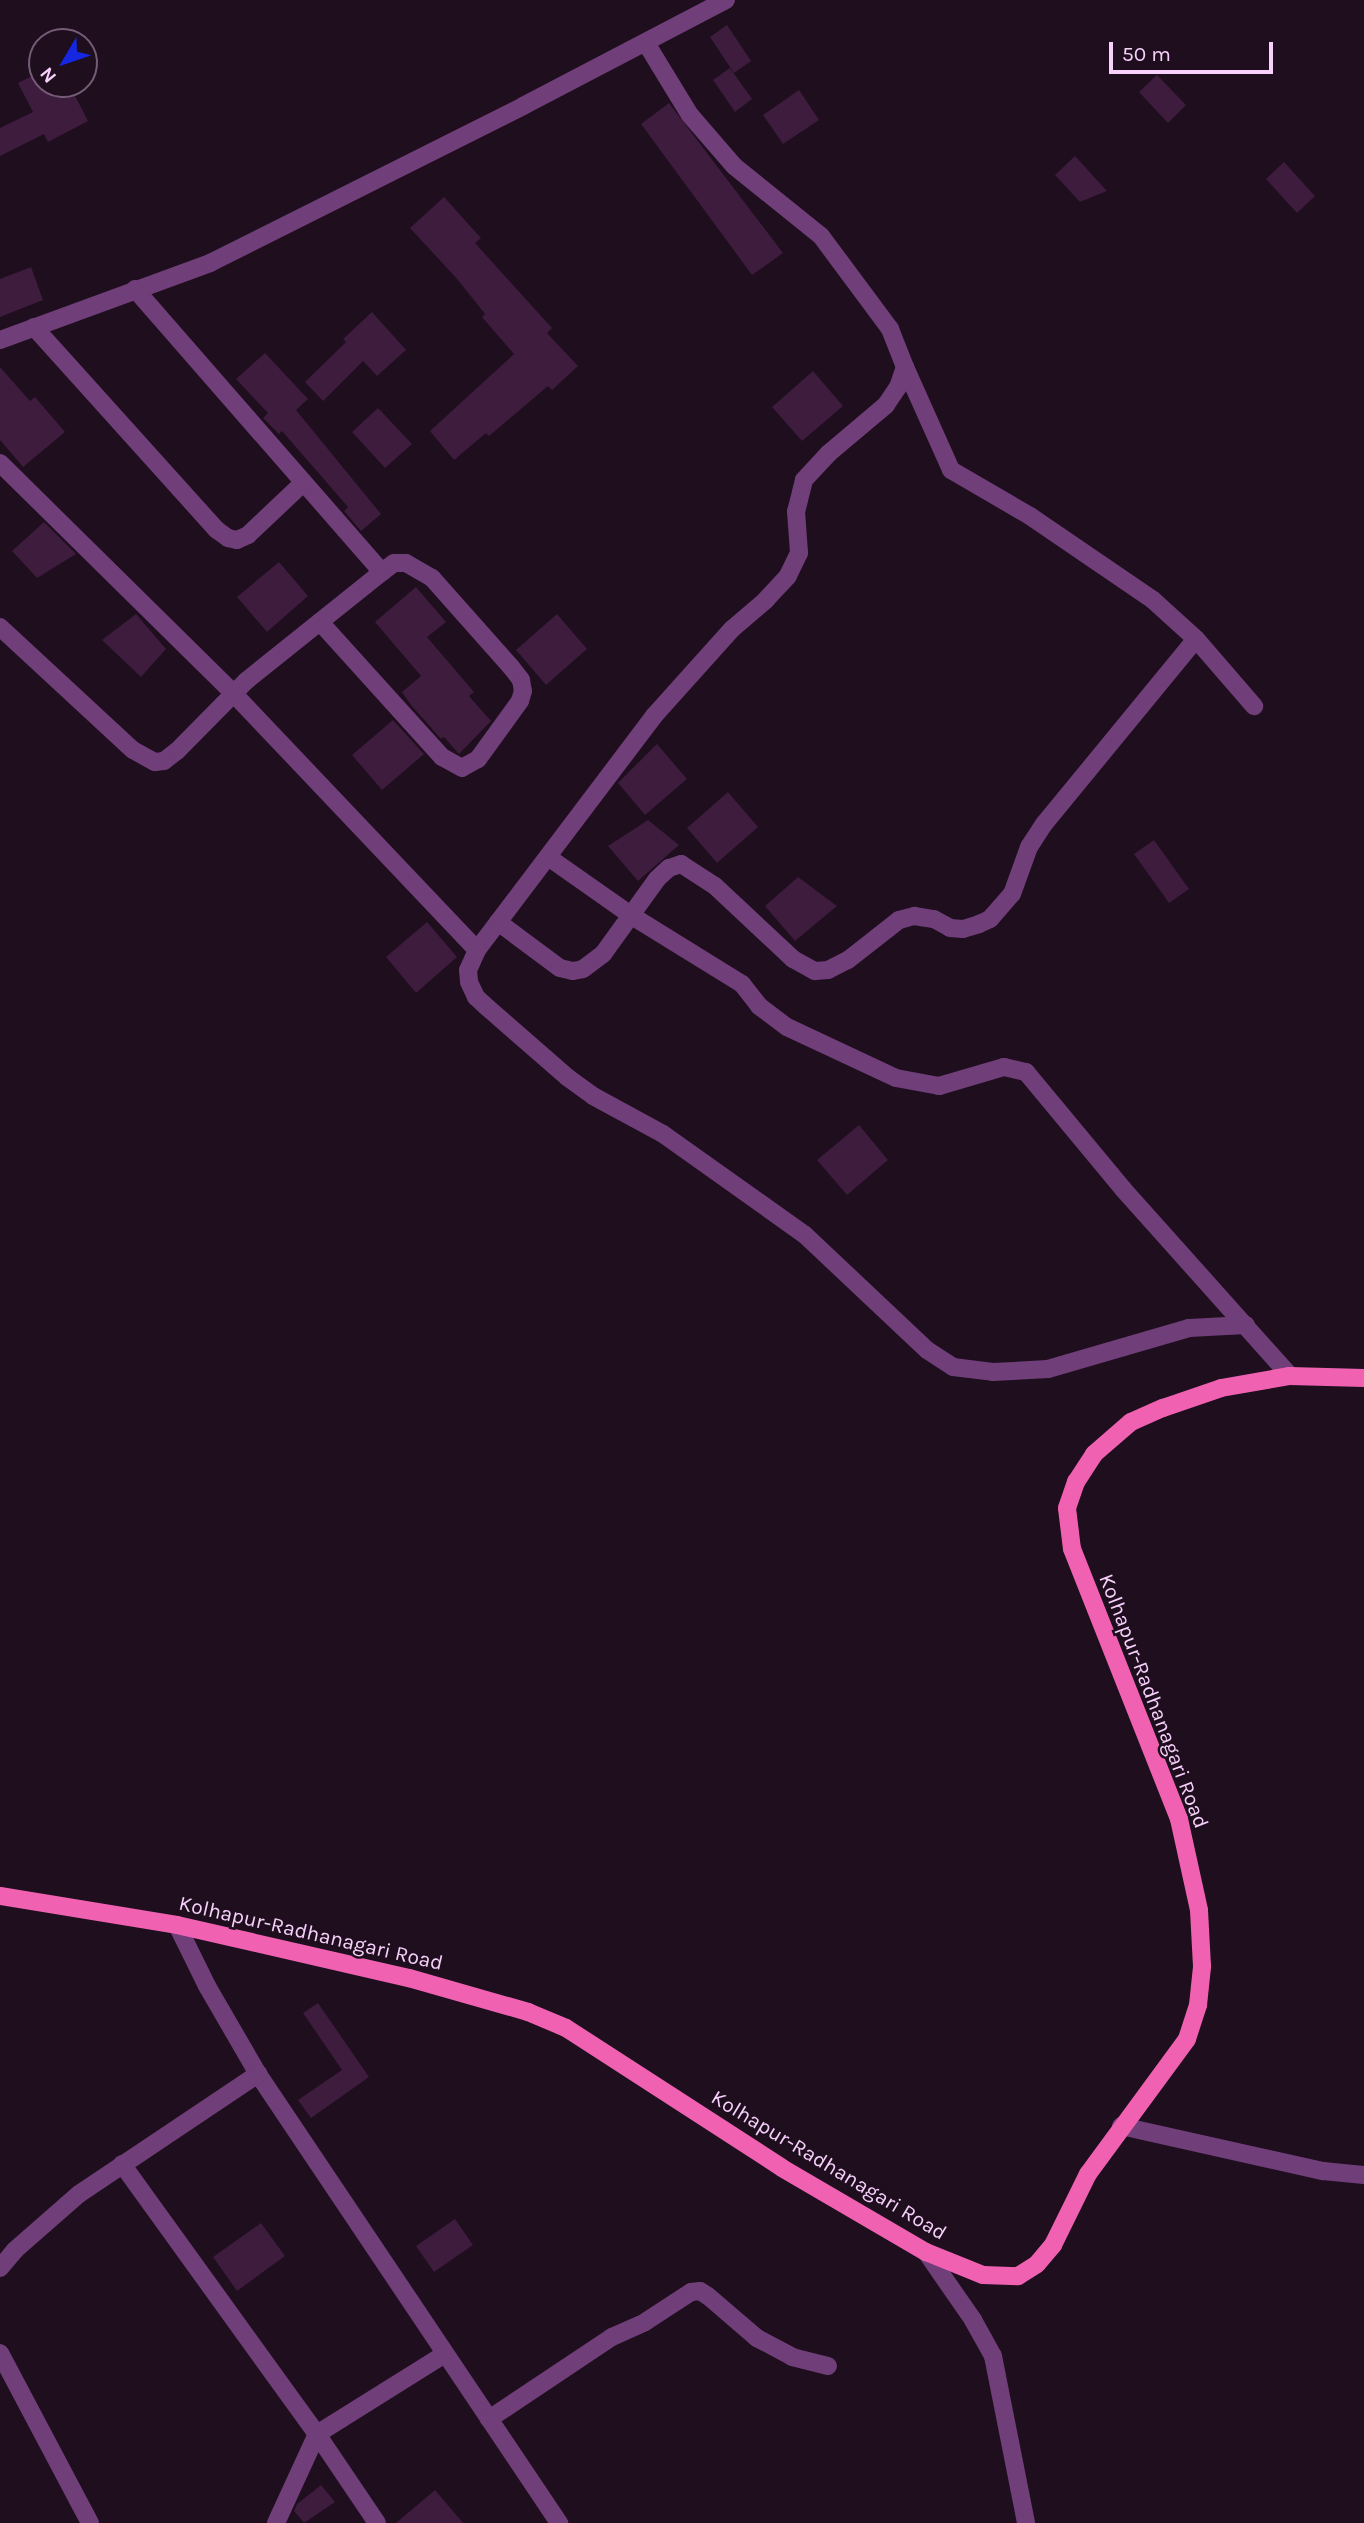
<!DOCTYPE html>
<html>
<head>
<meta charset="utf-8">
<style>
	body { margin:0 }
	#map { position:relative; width:1364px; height:2523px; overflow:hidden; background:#1e0e1e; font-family:Karla,sans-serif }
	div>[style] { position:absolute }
	.building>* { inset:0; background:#3d1c3d }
	.minor>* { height:18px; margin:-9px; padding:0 9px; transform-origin:9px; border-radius:9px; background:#703e79 }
	.major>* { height:18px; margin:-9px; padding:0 9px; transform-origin:9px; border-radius:9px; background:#f062b1 }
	span { translate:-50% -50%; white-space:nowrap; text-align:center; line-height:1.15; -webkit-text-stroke:5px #1e0e1e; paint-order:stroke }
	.street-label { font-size:21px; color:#f7d0fb }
	.north { position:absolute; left:28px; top:28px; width:70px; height:70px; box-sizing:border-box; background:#1e0e1e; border:2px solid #755c76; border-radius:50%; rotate:231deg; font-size:19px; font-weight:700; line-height:28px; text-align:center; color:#f7d0fb }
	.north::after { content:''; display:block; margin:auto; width:24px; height:32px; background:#1527e1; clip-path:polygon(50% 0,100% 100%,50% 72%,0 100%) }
	.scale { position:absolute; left:1109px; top:42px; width:164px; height:32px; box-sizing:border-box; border:4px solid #f7d0fb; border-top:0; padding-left:9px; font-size:21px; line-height:24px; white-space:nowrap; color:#f7d0fb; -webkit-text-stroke:5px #1e0e1e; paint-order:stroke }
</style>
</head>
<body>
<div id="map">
	<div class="building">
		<i style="clip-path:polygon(727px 25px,751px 61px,734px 73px,710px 37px)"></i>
		<i style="clip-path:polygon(730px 68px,752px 99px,735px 112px,713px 80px)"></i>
		<i style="clip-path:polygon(42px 71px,42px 84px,69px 84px,88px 121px,48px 142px,44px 134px,0 156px,0 128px,33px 112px,18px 83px)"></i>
		<i style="clip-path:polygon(1157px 75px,1186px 105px,1168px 123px,1139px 92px)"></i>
		<i style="clip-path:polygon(799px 90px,819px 120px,783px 144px,763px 115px)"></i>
		<i style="clip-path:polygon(669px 103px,783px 253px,752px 275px,641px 124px)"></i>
		<i style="clip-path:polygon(1075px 156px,1107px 191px,1080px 202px,1055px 175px)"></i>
		<i style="clip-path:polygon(1284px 162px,1315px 196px,1297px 213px,1266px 179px)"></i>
		<i style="clip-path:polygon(444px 197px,481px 238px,475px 243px,552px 328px,547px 333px,578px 366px,552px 390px,548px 386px,489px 436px,486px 433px,454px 460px,430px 431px,514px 354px,482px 317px,485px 314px,458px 280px,410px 228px)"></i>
		<i style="clip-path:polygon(31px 267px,43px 300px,0 317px,0 279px)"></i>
		<i style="clip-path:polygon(372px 312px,406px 350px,377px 376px,363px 361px,323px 401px,305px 382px,346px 342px,343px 339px)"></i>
		<i style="clip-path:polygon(265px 353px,308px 399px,296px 410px,381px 514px,361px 531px,344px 511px,348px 507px,282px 431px,279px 434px,263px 418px,268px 413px,236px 379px)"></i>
		<i style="clip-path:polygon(0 367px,30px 401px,35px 397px,65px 432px,23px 467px,0 440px)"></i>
		<i style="clip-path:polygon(813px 371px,843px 406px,802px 441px,772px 407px)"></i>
		<i style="clip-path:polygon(378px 408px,412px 444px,385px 468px,352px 432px)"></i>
		<i style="clip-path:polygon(44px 522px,76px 554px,37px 578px,12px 551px)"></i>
		<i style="clip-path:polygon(279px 562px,308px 596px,267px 632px,237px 597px)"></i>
		<i style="clip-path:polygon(416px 587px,446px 622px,427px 637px,474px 692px,469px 696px,491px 721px,459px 754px,444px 737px,441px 739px,411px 705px,402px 692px,421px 676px,375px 622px)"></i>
		<i style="clip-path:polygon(136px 614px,166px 649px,141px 677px,102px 640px)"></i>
		<i style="clip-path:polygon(557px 614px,587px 649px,546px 685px,516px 650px)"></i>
		<i style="clip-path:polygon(393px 720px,424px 754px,382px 790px,352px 755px)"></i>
		<i style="clip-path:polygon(657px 744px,687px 779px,645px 815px,618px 783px)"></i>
		<i style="clip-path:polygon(728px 792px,758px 827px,717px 863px,687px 828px)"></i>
		<i style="clip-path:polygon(648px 820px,679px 845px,638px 881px,608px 846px)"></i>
		<i style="clip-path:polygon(1154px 840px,1189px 889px,1169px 903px,1134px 854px)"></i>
		<i style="clip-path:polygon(798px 877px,837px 906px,795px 941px,765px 906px)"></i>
		<i style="clip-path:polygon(427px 922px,457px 957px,416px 993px,386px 957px)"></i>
		<i style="clip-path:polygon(859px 1125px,888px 1160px,847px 1195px,817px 1160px)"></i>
		<i style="clip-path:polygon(318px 2003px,369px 2077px,311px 2118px,298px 2100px,342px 2070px,303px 2013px)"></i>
		<i style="clip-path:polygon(455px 2219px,473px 2245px,434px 2272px,416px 2246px)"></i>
		<i style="clip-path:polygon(261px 2223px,285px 2256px,237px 2291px,213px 2257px)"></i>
		<i style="clip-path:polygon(321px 2485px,335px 2502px,304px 2523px,294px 2511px,297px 2504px)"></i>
		<i style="clip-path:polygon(435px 2490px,463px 2523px,396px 2523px)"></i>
	</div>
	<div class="minor">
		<i style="left:646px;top:43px;width:84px;rotate:58.6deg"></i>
		<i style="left:690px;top:115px;width:67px;rotate:49.2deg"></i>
		<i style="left:734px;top:166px;width:112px;rotate:38.8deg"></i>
		<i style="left:821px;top:236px;width:116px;rotate:53.4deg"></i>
		<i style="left:890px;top:329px;width:41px;rotate:68.5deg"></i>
		<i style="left:905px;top:367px;width:21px;rotate:109deg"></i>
		<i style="left:898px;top:387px;width:22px;rotate:124deg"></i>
		<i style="left:886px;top:405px;width:75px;rotate:139.9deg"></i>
		<i style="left:829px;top:453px;width:37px;rotate:133deg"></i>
		<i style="left:804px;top:480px;width:32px;rotate:104deg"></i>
		<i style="left:796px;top:511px;width:42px;rotate:85.9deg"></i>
		<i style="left:799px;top:553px;width:25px;rotate:116deg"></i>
		<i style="left:788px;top:576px;width:33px;rotate:133deg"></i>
		<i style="left:766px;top:600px;width:45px;rotate:139.5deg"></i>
		<i style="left:732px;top:629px;width:117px;rotate:131.9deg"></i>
		<i style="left:654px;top:716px;width:293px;rotate:127.1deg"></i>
		<i style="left:477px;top:950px;width:22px;rotate:114deg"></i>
		<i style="left:468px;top:970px;width:12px;rotate:85deg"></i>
		<i style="left:469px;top:982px;width:17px;rotate:65deg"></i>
		<i style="left:476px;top:997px;width:16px;rotate:43deg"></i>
		<i style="left:488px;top:1008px;width:105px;rotate:41.1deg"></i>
		<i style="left:567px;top:1077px;width:32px;rotate:36deg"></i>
		<i style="left:593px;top:1096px;width:80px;rotate:28.5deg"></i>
		<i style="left:663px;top:1134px;width:174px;rotate:35.4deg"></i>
		<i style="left:805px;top:1235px;width:168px;rotate:43.3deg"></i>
		<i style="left:927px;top:1350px;width:31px;rotate:33deg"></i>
		<i style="left:953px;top:1367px;width:40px;rotate:7.1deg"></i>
		<i style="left:993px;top:1372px;width:55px;rotate:-3.1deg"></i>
		<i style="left:1048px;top:1369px;width:147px;rotate:-16.2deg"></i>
		<i style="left:1189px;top:1328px;width:57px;rotate:-3deg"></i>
		<i style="left:135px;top:289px;width:376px;rotate:48.9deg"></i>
		<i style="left:34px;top:327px;width:273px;rotate:48deg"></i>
		<i style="left:217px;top:530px;width:14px;rotate:36deg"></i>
		<i style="left:228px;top:538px;width:9px;rotate:13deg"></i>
		<i style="left:237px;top:540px;width:12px;rotate:-24deg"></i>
		<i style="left:248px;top:535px;width:76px;rotate:-43.4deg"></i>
		<i style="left:0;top:340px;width:224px;rotate:-20.1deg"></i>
		<i style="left:210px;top:263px;width:350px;rotate:-26.6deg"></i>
		<i style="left:523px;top:106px;width:229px;rotate:-27.6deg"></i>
		<i style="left:905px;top:367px;width:113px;rotate:65.9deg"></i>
		<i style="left:951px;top:470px;width:91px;rotate:30.2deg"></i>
		<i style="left:1030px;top:516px;width:149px;rotate:34.3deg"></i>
		<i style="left:1153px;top:600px;width:58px;rotate:42.2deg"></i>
		<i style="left:1196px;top:639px;width:89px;rotate:49.1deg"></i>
		<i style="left:0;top:463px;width:329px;rotate:44.6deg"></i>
		<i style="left:234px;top:694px;width:353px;rotate:46.5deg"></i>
		<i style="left:0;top:627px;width:181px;rotate:42.8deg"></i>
		<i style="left:133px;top:750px;width:25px;rotate:29deg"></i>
		<i style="left:155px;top:762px;width:9px;rotate:-6deg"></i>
		<i style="left:164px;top:761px;width:16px;rotate:-38deg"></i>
		<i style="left:177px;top:751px;width:98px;rotate:-45.4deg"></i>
		<i style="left:246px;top:681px;width:174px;rotate:-38.7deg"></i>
		<i style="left:382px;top:572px;width:15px;rotate:-37deg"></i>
		<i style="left:394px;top:563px;width:12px"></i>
		<i style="left:406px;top:563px;width:30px;rotate:30deg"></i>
		<i style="left:432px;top:578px;width:119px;rotate:48.4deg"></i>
		<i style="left:511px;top:667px;width:16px;rotate:52deg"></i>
		<i style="left:521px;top:680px;width:11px;rotate:80deg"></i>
		<i style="left:523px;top:691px;width:10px;rotate:107deg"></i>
		<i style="left:520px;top:701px;width:72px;rotate:125.9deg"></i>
		<i style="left:478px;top:759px;width:18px;rotate:151deg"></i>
		<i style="left:462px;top:768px;width:23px;rotate:-151deg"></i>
		<i style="left:442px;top:757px;width:182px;rotate:-132.1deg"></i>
		<i style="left:548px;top:857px;width:103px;rotate:35.1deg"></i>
		<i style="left:632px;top:916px;width:129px;rotate:31.7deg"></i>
		<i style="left:742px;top:984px;width:28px;rotate:52deg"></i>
		<i style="left:759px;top:1006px;width:35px;rotate:37deg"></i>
		<i style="left:787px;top:1027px;width:120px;rotate:25.1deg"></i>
		<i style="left:896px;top:1078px;width:44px;rotate:10.5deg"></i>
		<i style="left:939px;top:1086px;width:68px;rotate:-16.3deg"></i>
		<i style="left:1004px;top:1067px;width:23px;rotate:13deg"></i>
		<i style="left:1026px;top:1072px;width:152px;rotate:50.3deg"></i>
		<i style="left:1123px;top:1189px;width:251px;rotate:48.2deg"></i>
		<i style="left:498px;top:922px;width:77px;rotate:36.6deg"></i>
		<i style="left:560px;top:968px;width:13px;rotate:13deg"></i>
		<i style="left:573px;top:971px;width:10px;rotate:-11deg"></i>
		<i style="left:583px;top:969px;width:25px;rotate:-37deg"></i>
		<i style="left:603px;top:954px;width:92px;rotate:-54.2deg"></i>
		<i style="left:657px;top:879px;width:16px;rotate:-43deg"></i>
		<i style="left:669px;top:868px;width:13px;rotate:-18deg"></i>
		<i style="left:681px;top:864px;width:40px;rotate:32.9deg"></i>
		<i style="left:715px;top:886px;width:107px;rotate:43.1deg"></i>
		<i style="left:793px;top:959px;width:25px;rotate:29deg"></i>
		<i style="left:815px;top:971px;width:13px;rotate:-4deg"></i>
		<i style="left:828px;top:970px;width:22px;rotate:-27deg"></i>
		<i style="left:848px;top:960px;width:65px;rotate:-38.1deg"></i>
		<i style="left:899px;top:920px;width:16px;rotate:-15deg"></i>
		<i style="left:914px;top:916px;width:20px;rotate:9deg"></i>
		<i style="left:934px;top:919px;width:18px;rotate:29deg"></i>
		<i style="left:950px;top:928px;width:13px;rotate:4deg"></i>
		<i style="left:963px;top:929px;width:17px;rotate:-17deg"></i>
		<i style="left:979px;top:924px;width:12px;rotate:-24deg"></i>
		<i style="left:990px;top:919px;width:33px;rotate:-49deg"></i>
		<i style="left:1012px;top:894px;width:50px;rotate:-70.1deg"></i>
		<i style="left:1029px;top:847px;width:27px;rotate:-57deg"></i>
		<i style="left:1044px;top:824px;width:239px;rotate:-50.6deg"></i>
		<i style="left:177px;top:1925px;width:68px;rotate:63.8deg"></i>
		<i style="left:207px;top:1986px;width:102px;rotate:59.9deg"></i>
		<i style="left:258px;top:2074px;width:541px;rotate:56.16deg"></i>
		<i style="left:1121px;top:2126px;width:207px;rotate:12.6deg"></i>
		<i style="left:1323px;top:2171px;width:41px;rotate:5.6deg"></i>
		<i style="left:122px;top:2164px;width:333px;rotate:54.2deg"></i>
		<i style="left:317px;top:2434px;width:107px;rotate:56deg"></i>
		<i style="left:926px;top:2252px;width:83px;rotate:55.3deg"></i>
		<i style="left:973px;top:2320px;width:41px;rotate:60.9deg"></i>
		<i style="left:993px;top:2356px;width:170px;rotate:78.8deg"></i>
		<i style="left:0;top:2268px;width:23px;rotate:-50deg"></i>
		<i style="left:15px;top:2250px;width:85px;rotate:-41.2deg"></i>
		<i style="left:79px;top:2194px;width:216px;rotate:-33.8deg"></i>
		<i style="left:0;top:2353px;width:192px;rotate:62.1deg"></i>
		<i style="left:489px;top:2419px;width:148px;rotate:-33.7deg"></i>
		<i style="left:612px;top:2337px;width:36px;rotate:-24deg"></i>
		<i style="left:645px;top:2322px;width:55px;rotate:-33.1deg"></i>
		<i style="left:691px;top:2292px;width:9px;rotate:-6deg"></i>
		<i style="left:700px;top:2291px;width:9px;rotate:32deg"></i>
		<i style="left:708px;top:2296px;width:65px;rotate:40.6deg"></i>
		<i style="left:757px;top:2338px;width:40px;rotate:28deg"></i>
		<i style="left:792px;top:2357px;width:37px;rotate:14deg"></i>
		<i style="left:276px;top:2523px;width:98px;rotate:-65.3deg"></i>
		<i style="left:317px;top:2434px;width:151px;rotate:-32deg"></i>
	</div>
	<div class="major">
		<i style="left:0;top:1896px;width:179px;rotate:9.3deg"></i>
		<i style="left:177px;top:1925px;width:238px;rotate:12.9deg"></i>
		<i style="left:409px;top:1978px;width:124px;rotate:15.9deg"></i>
		<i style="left:528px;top:2012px;width:41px;rotate:22.8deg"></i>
		<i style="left:566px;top:2028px;width:257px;rotate:32.9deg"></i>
		<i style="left:782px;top:2168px;width:167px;rotate:30.3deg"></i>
		<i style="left:926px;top:2252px;width:61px;rotate:22deg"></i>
		<i style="left:983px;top:2275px;width:35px;rotate:2deg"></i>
		<i style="left:1018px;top:2276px;width:22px;rotate:-32deg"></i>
		<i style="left:1037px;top:2264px;width:25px;rotate:-50deg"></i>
		<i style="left:1053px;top:2245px;width:79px;rotate:-63.8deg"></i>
		<i style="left:1088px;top:2174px;width:167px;rotate:-53.7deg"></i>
		<i style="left:1187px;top:2039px;width:36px;rotate:-72deg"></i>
		<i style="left:1198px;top:2005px;width:39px;rotate:-84deg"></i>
		<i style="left:1202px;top:1966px;width:56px;rotate:-93.1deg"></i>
		<i style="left:1199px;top:1910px;width:93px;rotate:-102.4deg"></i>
		<i style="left:1179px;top:1819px;width:290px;rotate:-111.6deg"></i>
		<i style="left:1072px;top:1549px;width:41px;rotate:-97deg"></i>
		<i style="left:1067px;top:1508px;width:28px;rotate:-71deg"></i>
		<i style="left:1076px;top:1482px;width:33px;rotate:-57deg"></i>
		<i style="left:1094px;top:1454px;width:49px;rotate:-40.9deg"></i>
		<i style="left:1131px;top:1422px;width:35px;rotate:-24deg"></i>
		<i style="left:1163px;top:1408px;width:61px;rotate:-19deg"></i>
		<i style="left:1221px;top:1388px;width:70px;rotate:-9.9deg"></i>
		<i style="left:1290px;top:1376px;width:74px;rotate:1.5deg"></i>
	</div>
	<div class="street-label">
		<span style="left:1154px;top:1701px;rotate:69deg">Kolhapur-Radhanagari Road</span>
		<span style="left:311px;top:1933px;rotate:13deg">Kolhapur-Radhanagari Road</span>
		<span style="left:829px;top:2165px;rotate:31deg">Kolhapur-Radhanagari Road</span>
	</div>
	<div class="north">N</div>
	<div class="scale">50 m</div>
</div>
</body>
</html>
